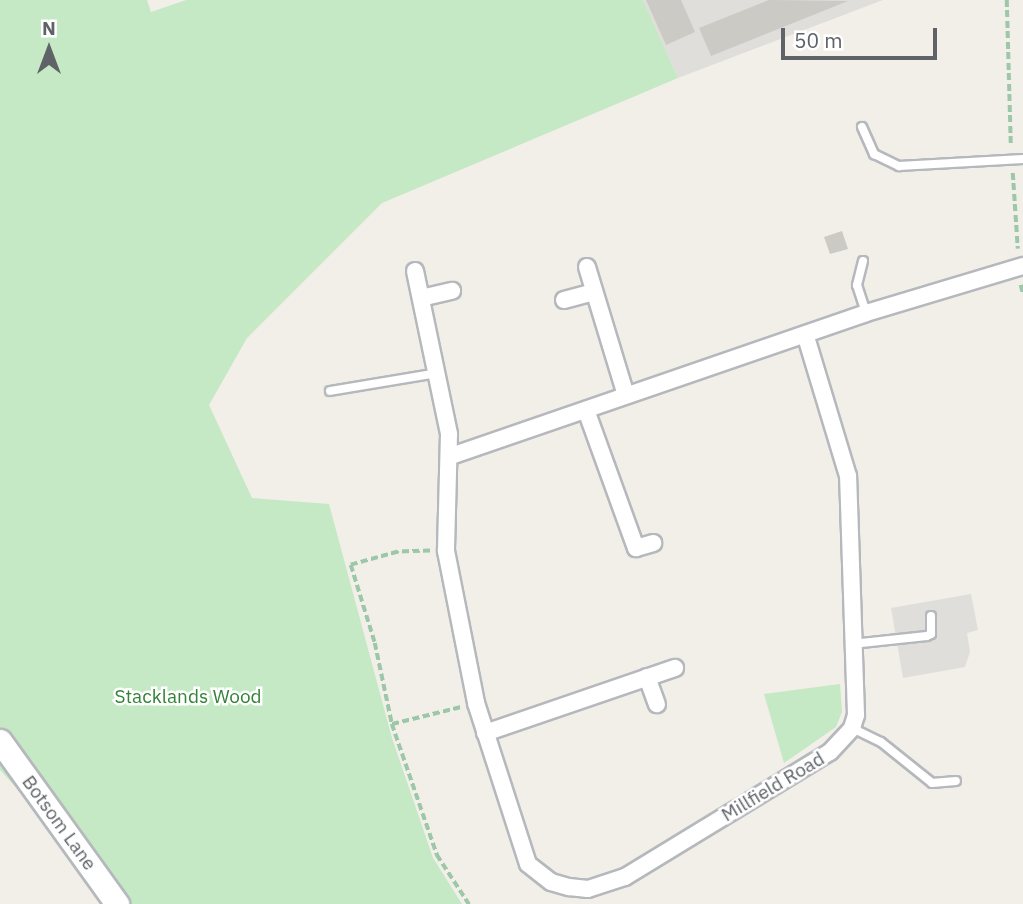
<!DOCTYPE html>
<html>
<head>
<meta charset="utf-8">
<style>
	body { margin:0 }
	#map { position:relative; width:1023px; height:904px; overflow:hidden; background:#f1efe8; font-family:"IBM Plex Sans",sans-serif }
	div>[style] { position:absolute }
	.industrial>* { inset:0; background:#e0deda }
	.green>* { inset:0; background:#c5e8c5 }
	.building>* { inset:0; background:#cccac5 }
	.path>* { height:3.5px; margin-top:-1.75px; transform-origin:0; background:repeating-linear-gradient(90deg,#9cc7a9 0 7px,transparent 0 10.5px) }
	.roads { filter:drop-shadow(2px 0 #b5b8bc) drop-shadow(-2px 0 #b5b8bc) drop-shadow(0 2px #b5b8bc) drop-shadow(0 -2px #b5b8bc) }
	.lane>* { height:8px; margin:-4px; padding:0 4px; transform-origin:4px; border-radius:4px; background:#fff }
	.street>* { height:16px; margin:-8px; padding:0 8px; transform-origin:8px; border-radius:8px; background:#fff }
	.secondary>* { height:23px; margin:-11.5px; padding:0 11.5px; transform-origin:11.5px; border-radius:11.5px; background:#fff }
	span { translate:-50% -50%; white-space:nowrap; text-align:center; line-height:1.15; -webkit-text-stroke:5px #fff; paint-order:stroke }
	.park-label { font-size:19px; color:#348238 }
	.street-label { font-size:19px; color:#5f6368 }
	.north { position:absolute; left:14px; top:14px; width:70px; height:70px; -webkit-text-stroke:5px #fff; paint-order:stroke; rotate:0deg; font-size:19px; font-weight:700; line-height:28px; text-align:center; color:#5f6368 }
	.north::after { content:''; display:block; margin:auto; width:24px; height:32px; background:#5f6368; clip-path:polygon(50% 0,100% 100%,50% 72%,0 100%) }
	.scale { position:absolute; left:781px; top:28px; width:156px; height:32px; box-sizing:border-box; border:4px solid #5f6368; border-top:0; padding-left:9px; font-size:21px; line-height:24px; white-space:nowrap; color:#5f6368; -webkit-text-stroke:5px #fff; paint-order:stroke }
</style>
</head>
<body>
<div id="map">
	<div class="industrial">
		<i style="clip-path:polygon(643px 0,883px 0,678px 78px)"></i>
		<i style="clip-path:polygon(971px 594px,978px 630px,967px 633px,970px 652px,965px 667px,903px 678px,891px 608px)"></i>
	</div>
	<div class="green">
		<i style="clip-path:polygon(0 0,147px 0,151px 12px,186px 0,643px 0,678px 78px,382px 203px,247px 338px,209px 405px,252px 498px,329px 504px,392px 738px,433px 858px,462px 904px,114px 904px,119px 900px,0 770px)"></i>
		<i style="clip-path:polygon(840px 684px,842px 712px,836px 727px,784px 763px,764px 694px)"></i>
	</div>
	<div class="building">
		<i style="clip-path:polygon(646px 0,681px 0,695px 32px,666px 45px)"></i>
		<i style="clip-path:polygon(769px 0,848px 1px,711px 56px,699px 28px)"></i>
		<i style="clip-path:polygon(842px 231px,848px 249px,830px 254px,824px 237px)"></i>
	</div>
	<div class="path">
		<i style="left:1007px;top:0;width:145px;rotate:88.4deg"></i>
		<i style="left:1013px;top:173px;width:76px;rotate:86.2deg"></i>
		<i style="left:1021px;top:285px;width:9px;rotate:77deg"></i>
		<i style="left:430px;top:551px;width:32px;rotate:178deg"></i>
		<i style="left:398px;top:552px;width:49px;rotate:164.5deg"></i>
		<i style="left:351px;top:565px;width:82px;rotate:72.9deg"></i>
		<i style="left:375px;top:643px;width:83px;rotate:78.1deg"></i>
		<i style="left:392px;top:724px;width:139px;rotate:71deg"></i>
		<i style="left:437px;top:855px;width:59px;rotate:56.9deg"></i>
		<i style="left:392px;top:724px;width:71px;rotate:-13.8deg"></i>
	</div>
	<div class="roads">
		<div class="lane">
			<i style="left:862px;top:127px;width:30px;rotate:66deg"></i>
			<i style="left:874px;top:154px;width:28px;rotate:26deg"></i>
			<i style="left:899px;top:166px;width:124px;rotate:-3.2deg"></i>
			<i style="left:863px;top:261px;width:25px;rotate:104deg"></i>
			<i style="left:857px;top:285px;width:29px;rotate:72deg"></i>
			<i style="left:330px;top:391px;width:109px;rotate:-9.5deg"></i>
			<i style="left:852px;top:644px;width:75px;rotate:-6.1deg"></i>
			<i style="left:927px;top:636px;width:4px;rotate:-27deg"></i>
			<i style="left:931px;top:634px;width:18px;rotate:-90deg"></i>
			<i style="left:852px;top:728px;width:32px;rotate:26deg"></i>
			<i style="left:881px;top:742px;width:65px;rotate:38.8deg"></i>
			<i style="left:932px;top:783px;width:24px;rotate:-5deg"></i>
		</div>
		<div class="street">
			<i style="left:587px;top:267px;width:134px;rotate:73.1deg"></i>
			<i style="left:415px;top:271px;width:167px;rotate:78.2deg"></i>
			<i style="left:449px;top:434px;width:117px;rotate:91.5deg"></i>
			<i style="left:446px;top:551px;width:155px;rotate:78.8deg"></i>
			<i style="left:476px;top:703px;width:169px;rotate:72.1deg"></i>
			<i style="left:528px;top:864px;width:29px;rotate:38deg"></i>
			<i style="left:551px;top:882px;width:19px;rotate:16deg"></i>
			<i style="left:569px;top:887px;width:19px;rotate:6deg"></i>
			<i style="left:588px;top:889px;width:39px;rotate:-18deg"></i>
			<i style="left:625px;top:877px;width:240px;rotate:-31.4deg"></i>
			<i style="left:830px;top:752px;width:33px;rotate:-47deg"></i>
			<i style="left:852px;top:728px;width:14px;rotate:-73deg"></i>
			<i style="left:856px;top:715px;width:239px;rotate:-91.9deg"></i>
			<i style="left:848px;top:476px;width:148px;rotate:-106.8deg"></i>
			<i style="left:421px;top:298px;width:32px;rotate:-13deg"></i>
			<i style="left:564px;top:300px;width:31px;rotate:-15deg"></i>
			<i style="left:586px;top:410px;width:147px;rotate:70.1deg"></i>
			<i style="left:636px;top:548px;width:18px;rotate:-16deg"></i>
			<i style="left:451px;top:456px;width:439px;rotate:-19deg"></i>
			<i style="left:866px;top:313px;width:164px;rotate:-16.7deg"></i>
			<i style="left:647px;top:677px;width:29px;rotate:70deg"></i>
			<i style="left:485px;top:733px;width:201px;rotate:-18.9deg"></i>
		</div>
		<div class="secondary">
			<i style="left:0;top:741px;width:201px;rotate:54.3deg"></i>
		</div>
	</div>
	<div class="park-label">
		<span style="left:188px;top:697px">Stacklands Wood</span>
	</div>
	<div class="street-label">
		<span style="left:773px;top:787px;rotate:-31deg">Millfield Road</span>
		<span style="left:59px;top:823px;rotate:54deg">Botsom Lane</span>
	</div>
	<div class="north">N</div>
	<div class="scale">50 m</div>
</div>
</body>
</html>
